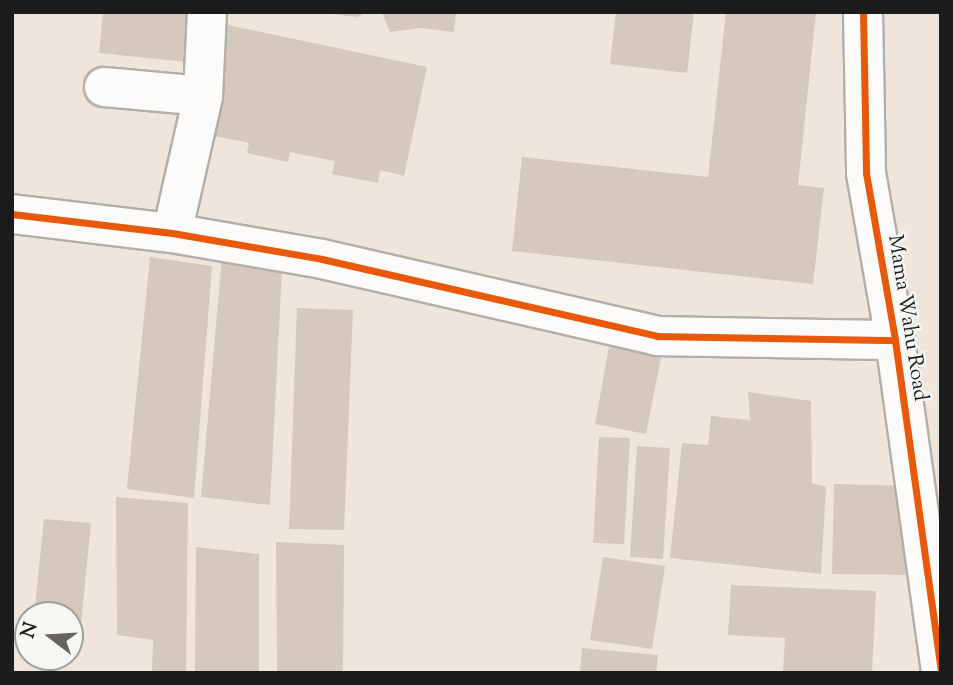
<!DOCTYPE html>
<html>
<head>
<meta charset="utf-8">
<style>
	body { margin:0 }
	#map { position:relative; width:953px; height:685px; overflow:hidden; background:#eee6dc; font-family:"Sorts Mill Goudy",serif }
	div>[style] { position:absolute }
	.building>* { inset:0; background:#d4c9bc }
	.roads { filter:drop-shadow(2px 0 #b3aea8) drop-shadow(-2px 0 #b3aea8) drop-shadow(0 2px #b3aea8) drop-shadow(0 -2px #b3aea8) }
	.minor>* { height:38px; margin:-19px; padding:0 19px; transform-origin:19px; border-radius:19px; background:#fcfbfa }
	.cycleway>* { height:7px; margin:-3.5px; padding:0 3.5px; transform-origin:3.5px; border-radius:3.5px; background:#e8590c }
	span { translate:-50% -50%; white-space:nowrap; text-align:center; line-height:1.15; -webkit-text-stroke:5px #f6f6f2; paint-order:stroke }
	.street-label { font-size:21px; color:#1c1c1c }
	.frame { position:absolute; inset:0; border:14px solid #1c1c1c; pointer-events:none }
	.north { position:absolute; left:14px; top:601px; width:70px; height:70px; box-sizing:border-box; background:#f6f6f2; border:2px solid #9f9f9c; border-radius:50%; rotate:287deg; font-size:19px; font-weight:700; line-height:28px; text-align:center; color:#1c1c1c }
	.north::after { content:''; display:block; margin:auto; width:24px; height:32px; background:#66635f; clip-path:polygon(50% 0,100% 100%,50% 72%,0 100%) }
</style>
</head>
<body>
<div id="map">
	<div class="building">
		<i style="clip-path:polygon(103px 12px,193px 12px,187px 62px,99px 53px)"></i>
		<i style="clip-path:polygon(313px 12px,368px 12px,357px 17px)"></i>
		<i style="clip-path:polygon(382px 12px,456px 12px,454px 32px,421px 28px,390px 32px)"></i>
		<i style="clip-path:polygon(616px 12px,694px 12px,687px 73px,610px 64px)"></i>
		<i style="clip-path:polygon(726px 12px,816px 12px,798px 185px,824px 188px,813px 284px,512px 251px,522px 157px,708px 177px)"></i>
		<i style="clip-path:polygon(228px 25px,427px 67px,404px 176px,380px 170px,378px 183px,332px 174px,335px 161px,290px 152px,288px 162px,247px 153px,249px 143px,205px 134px)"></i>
		<i style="clip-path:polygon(150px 257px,212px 266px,194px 498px,127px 489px)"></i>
		<i style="clip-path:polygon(222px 257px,282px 269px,270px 505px,201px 497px)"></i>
		<i style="clip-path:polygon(297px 308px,353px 310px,344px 530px,289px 529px)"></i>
		<i style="clip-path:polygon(609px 347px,661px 357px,646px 434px,595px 424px)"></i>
		<i style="clip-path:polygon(748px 392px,811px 401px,812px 483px,826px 487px,821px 574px,670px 558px,682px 443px,708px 445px,711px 416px,750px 420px)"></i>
		<i style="clip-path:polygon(599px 437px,630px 438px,624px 544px,593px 543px)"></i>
		<i style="clip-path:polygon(637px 446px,670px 448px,663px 559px,630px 557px)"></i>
		<i style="clip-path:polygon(834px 484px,911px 486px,909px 575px,832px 574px)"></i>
		<i style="clip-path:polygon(116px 497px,188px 503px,186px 673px,152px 673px,153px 640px,117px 635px)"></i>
		<i style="clip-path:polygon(44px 519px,91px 523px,78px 653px,70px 653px,70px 615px,34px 615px)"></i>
		<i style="clip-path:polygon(276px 542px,344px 545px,343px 673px,277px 673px)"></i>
		<i style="clip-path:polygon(196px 547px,259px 554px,259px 673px,195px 673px)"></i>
		<i style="clip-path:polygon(603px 557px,665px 566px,652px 649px,590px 640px)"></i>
		<i style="clip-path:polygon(731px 585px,876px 591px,872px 673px,783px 673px,785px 638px,728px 635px)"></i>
		<i style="clip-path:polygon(582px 648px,658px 655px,656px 673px,580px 673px)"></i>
	</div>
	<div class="roads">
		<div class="minor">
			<i style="left:863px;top:12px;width:161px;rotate:88.9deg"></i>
			<i style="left:866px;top:173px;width:169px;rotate:80.1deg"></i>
			<i style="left:895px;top:340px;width:333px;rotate:82.1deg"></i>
			<i style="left:104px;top:87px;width:99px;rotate:5.2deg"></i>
			<i style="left:12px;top:214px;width:161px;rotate:6.8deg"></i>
			<i style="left:172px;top:233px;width:152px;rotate:9.8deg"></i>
			<i style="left:322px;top:259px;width:344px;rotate:12.9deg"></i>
			<i style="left:657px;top:336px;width:238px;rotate:1deg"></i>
			<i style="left:172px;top:233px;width:140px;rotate:-77.2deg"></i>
			<i style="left:203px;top:96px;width:84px;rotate:-87.3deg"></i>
		</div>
	</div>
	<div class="cycleway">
		<i style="left:863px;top:12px;width:161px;rotate:88.9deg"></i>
		<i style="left:866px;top:173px;width:169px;rotate:80.1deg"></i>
		<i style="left:895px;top:340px;width:333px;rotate:82.1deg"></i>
		<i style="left:12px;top:214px;width:161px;rotate:6.8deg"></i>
		<i style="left:172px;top:233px;width:152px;rotate:9.8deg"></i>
		<i style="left:322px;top:259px;width:344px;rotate:12.9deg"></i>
		<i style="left:657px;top:336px;width:238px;rotate:1deg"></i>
	</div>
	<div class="street-label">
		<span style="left:907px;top:318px;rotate:81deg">Mama Wahu Road</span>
	</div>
	<div class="frame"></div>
	<div class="north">N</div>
</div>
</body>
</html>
